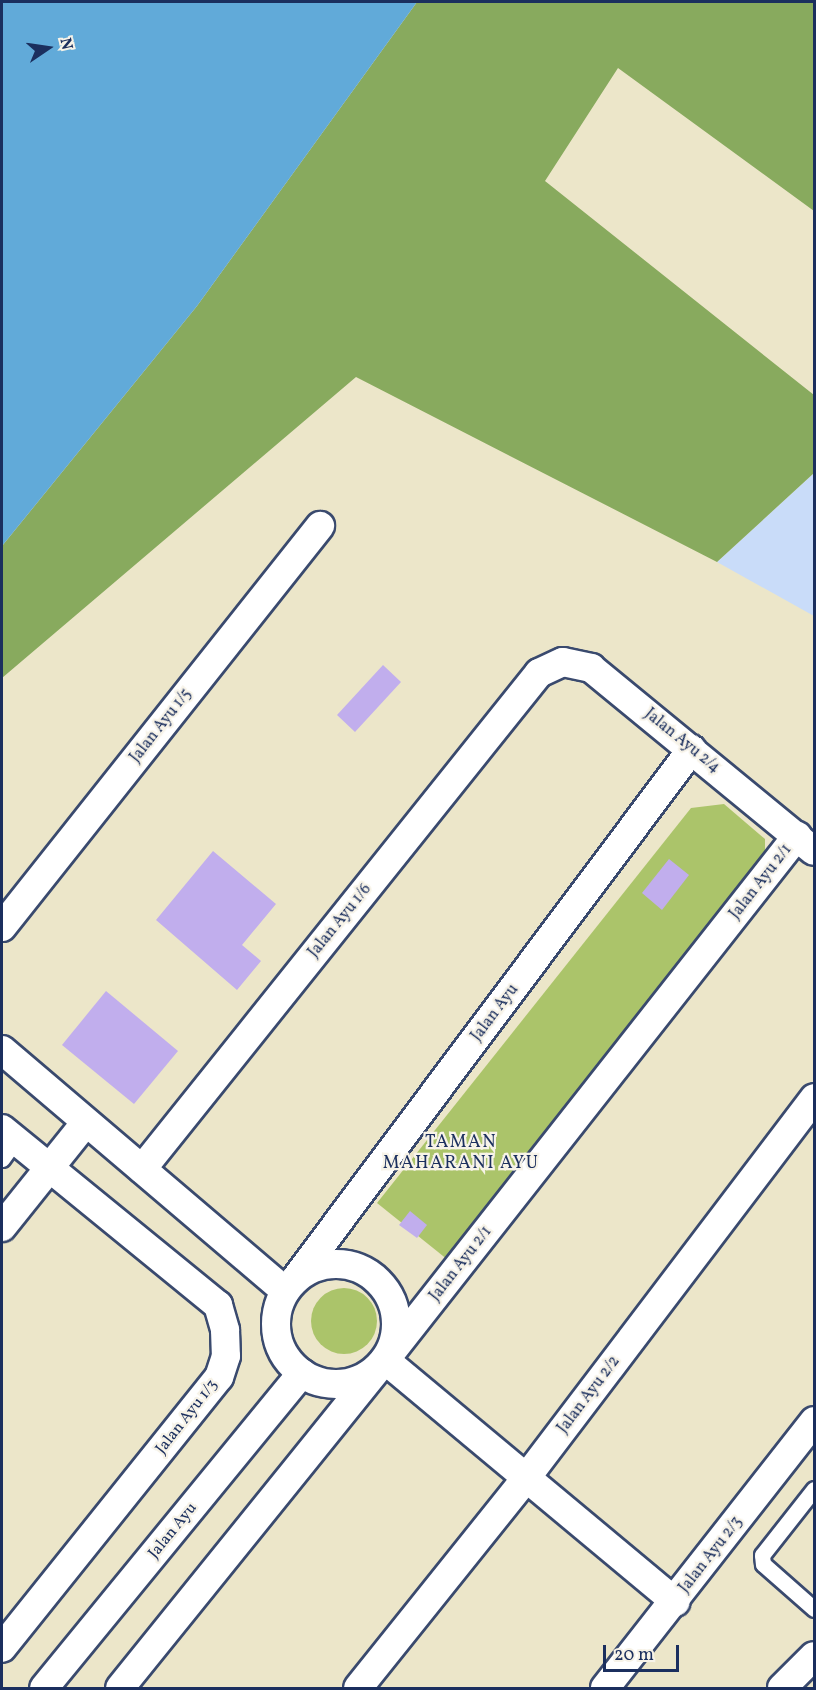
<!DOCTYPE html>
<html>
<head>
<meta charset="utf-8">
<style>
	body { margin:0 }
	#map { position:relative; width:816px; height:1690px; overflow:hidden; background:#ece6c9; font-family:Vollkorn,serif }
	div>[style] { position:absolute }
	.built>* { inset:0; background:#c9dcf9 }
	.green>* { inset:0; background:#abc46a }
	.round { border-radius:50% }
	.forest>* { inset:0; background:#88aa5e }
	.water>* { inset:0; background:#61aad9 }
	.building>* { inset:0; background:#c1aeed }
	.roads { filter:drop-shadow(2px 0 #3a4a6e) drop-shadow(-2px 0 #3a4a6e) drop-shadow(0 2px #3a4a6e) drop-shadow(0 -2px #3a4a6e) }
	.service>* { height:15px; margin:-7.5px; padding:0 7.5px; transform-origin:7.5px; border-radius:7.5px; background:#fff }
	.minor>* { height:28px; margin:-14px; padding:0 14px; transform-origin:14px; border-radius:14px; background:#fff }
	.minor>.ring { margin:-14px; padding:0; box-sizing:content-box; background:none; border:28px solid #fff; border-radius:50% }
	span { translate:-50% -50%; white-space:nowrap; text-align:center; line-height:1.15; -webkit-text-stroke:4.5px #f7f3e8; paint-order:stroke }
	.street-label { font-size:16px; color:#1b2f5e }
	.neighbourhood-label { font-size:18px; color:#1b2f5e; letter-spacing:1.5px }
	.frame { position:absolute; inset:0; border:3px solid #1b2f5e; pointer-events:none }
	.north { position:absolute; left:18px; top:18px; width:60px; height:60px; -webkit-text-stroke:4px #f7f3e8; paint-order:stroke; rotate:77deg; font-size:16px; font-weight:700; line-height:24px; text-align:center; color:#1b2f5e }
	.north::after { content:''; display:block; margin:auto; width:21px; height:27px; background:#1b2f5e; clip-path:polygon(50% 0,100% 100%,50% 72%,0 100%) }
	.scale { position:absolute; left:603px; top:1645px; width:76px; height:27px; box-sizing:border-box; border:3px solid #1b2f5e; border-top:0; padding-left:8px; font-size:18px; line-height:21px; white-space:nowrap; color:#1b2f5e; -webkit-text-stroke:4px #f7f3e8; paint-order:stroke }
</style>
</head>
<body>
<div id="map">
	<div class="built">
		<i style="clip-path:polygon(814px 473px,814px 616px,717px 562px)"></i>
	</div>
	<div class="green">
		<i style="clip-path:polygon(724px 804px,765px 839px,765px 863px,448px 1260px,377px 1203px,691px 808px)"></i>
		<i class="round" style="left:311px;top:1288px;width:66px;height:66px"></i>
	</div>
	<div class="forest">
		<i style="clip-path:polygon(417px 2px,814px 2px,814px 211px,618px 68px,545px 181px,814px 395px,814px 473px,717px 562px,356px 377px,2px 678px,2px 546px,197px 306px)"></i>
	</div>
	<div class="water">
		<i style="clip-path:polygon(2px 2px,417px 2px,197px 306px,2px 546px)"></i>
	</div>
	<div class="building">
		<i style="clip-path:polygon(383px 665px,401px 682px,355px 732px,337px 715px)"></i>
		<i style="clip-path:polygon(213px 851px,276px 904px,242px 945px,261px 961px,237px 990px,156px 920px)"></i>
		<i style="clip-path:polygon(669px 859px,689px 875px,662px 910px,642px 893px)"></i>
		<i style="clip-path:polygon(106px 991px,178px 1051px,134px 1104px,62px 1045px)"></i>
		<i style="clip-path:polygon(410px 1211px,427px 1225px,417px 1238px,399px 1225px)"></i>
	</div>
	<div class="roads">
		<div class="service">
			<i style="left:2px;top:1159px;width:24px;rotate:-54deg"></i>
			<i style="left:814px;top:1489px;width:84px;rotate:128.2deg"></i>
			<i style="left:762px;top:1555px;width:9px;rotate:84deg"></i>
			<i style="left:763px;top:1564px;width:68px;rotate:41.4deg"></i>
		</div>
		<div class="minor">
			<i style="left:2px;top:927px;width:512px;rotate:-51.58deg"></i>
			<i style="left:2px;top:1050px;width:372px;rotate:40.4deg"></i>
			<i style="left:2px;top:1129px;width:279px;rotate:39.2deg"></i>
			<i style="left:218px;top:1305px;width:26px;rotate:74deg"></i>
			<i style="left:225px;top:1330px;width:26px;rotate:88deg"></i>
			<i style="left:226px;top:1356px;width:22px;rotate:108deg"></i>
			<i style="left:219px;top:1377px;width:347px;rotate:128.7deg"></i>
			<i style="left:142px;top:1169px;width:635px;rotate:-51.33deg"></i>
			<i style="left:539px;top:673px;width:26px;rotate:-25deg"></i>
			<i style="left:563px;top:662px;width:29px;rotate:12deg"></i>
			<i style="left:591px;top:668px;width:288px;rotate:39.4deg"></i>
			<i style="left:2px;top:1227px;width:134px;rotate:-51.3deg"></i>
			<i class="ring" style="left:276px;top:1264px;width:92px;height:92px"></i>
			<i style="left:297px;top:1277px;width:659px;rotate:-53.2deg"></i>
			<i style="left:385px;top:1360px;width:378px;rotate:39.8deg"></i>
			<i style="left:44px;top:1688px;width:407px;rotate:-50.7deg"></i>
			<i style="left:120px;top:1688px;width:422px;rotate:-51.1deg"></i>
			<i style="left:385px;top:1360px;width:667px;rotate:-51.82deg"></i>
			<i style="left:358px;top:1688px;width:269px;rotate:-51.3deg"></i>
			<i style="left:526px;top:1478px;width:477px;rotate:-52.8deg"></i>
			<i style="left:605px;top:1688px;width:339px;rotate:-51.9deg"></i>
			<i style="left:782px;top:1688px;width:45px;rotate:-45deg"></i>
		</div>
	</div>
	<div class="street-label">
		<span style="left:161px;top:726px;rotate:-52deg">Jalan Ayu 1/5</span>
		<span style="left:682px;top:741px;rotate:39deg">Jalan Ayu 2/4</span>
		<span style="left:761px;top:882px;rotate:-52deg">Jalan Ayu 2/1</span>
		<span style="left:340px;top:921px;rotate:-51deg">Jalan Ayu 1/6</span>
		<span style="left:495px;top:1013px;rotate:-53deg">Jalan Ayu</span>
		<span style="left:461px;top:1264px;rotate:-52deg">Jalan Ayu 2/1</span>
		<span style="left:589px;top:1395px;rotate:-53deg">Jalan Ayu 2/2</span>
		<span style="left:187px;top:1417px;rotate:-52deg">Jalan Ayu 1/3</span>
		<span style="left:173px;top:1531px;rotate:-51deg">Jalan Ayu</span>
		<span style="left:711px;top:1555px;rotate:-52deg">Jalan Ayu 2/3</span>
	</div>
	<div class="neighbourhood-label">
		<span style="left:461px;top:1154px">TAMAN<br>MAHARANI AYU</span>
	</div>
	<div class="frame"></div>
	<div class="north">N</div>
	<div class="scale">20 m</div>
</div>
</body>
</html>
